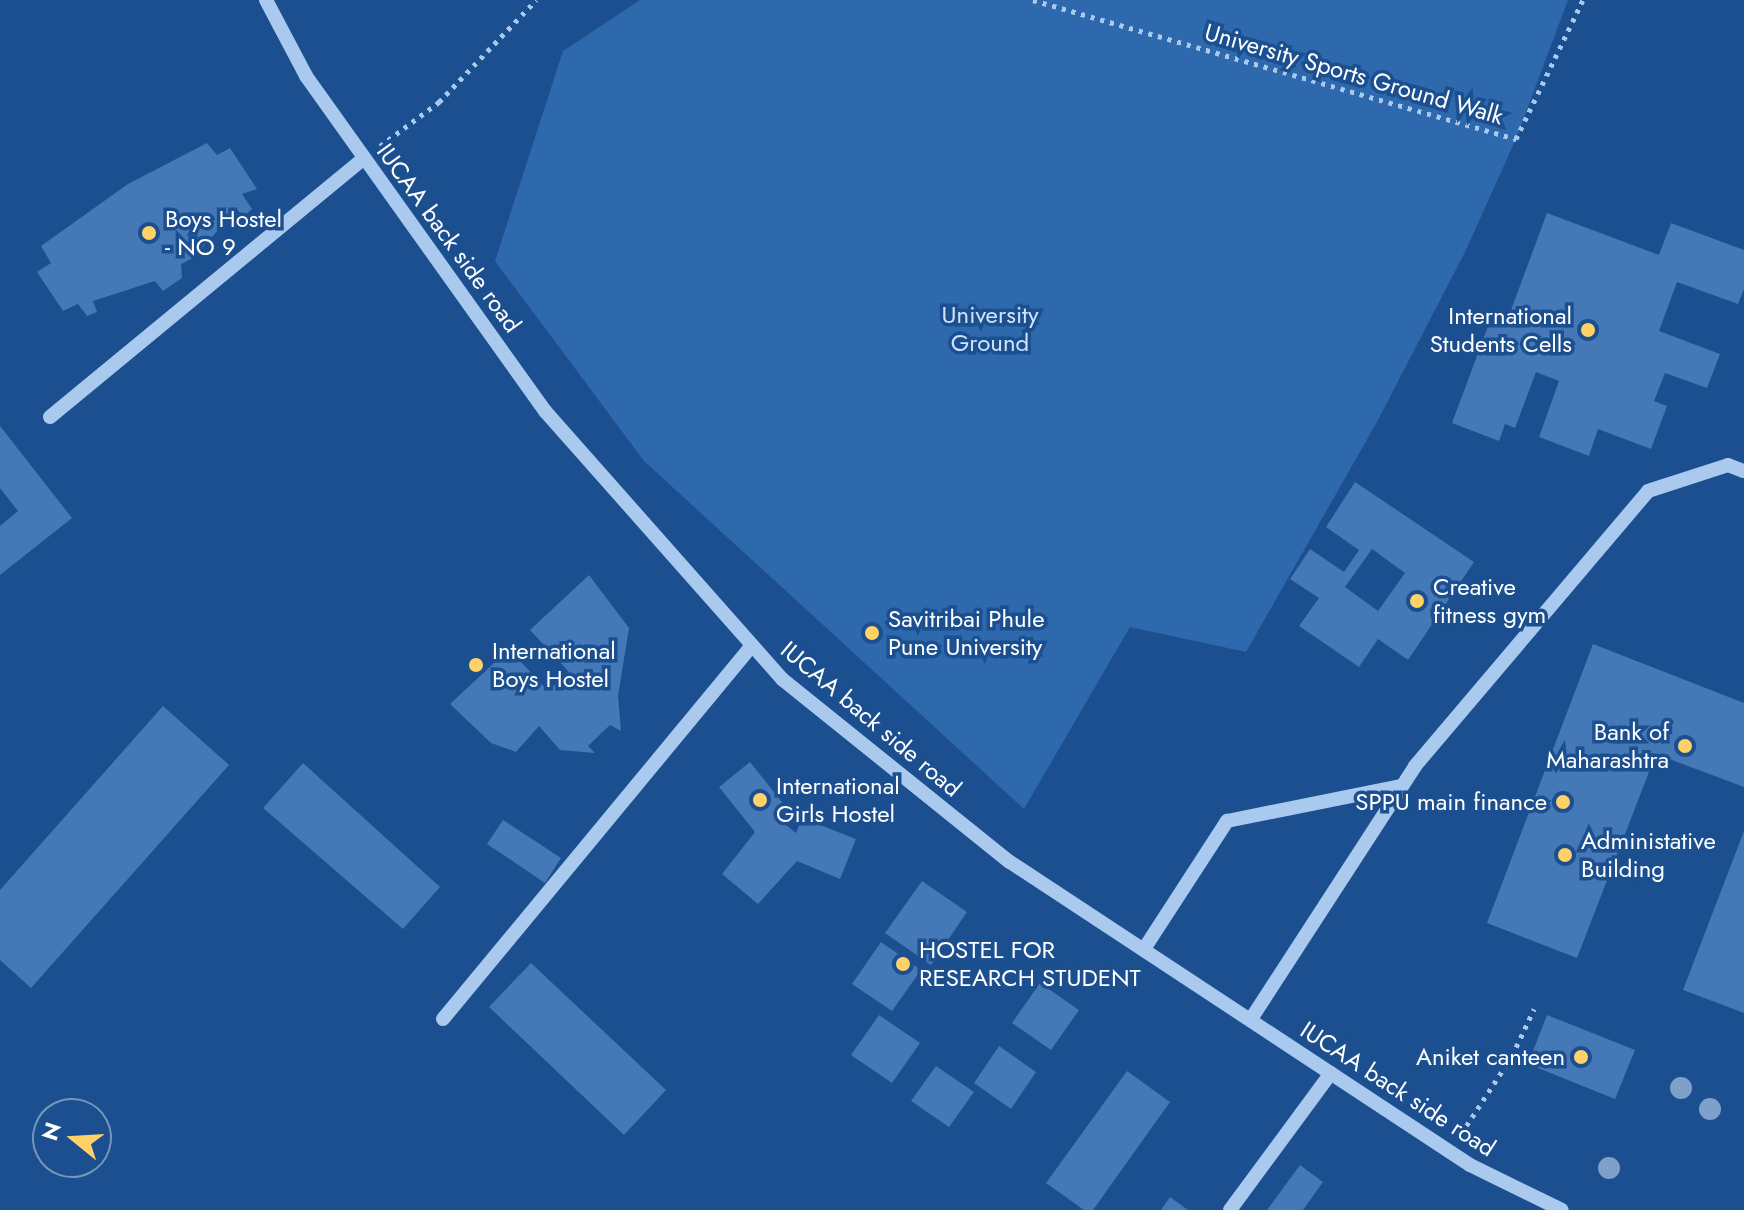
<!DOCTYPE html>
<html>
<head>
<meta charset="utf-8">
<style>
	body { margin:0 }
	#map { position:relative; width:1744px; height:1210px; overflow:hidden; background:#1b4f8f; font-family:Jost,sans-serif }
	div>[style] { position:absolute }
	.green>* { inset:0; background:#2e69ad }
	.building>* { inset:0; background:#4478b7 }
	.path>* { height:5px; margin-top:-2.5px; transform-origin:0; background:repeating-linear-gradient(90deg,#a9c9ee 0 4px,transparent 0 10px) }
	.minor>* { height:14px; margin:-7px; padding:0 7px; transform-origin:7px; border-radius:7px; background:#a9c9ee }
	.trees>* { width:22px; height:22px; margin:-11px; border-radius:50%; background:#7ea0ca }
	.dots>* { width:22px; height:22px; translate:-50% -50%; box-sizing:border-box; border:4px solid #1b4f8f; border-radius:50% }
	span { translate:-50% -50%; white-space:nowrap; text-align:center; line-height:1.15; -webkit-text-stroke:7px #1b4f8f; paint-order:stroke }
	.street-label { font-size:24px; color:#fff }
	.poi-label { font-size:24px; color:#fff }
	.left { translate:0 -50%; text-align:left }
	.right { translate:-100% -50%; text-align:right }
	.park-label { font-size:24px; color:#cfe3fa }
	.north { position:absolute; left:32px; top:1098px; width:80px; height:80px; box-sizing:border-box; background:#1b4f8f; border:2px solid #7695bc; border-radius:50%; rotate:288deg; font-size:22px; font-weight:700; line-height:32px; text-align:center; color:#fff }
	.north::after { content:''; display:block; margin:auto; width:28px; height:36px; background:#ffd166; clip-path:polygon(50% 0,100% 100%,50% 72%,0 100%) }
</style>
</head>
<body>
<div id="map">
	<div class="green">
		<i style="clip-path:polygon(640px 0,1568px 0,1516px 139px,1465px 252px,1377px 422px,1246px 652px,1130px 627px,1024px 809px,644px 461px,495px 261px,563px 51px)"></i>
	</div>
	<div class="building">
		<i style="clip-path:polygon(207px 143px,217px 155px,230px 148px,257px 189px,242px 194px,252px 209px,243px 217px,237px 209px,193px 258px,181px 264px,182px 278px,163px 291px,155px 281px,93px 301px,97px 312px,87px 316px,78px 304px,63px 311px,37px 272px,51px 263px,41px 246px,128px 184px)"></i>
		<i style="clip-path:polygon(1547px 213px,1659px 255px,1671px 223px,1744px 250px,1744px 289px,1738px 304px,1677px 282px,1659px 331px,1720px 354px,1707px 388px,1665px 373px,1654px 401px,1667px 406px,1651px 449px,1598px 429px,1589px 456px,1539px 437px,1559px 381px,1536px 372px,1515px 428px,1505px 424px,1499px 441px,1452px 423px,1493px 313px,1508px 318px)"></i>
		<i style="clip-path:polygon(0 426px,72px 518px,0 575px,0 526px,18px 511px,0 488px)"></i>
		<i style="clip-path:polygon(evenodd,1355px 482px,1474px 562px,1408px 660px,1378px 639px,1359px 667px,1299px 626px,1319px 598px,1290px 579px,1310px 549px,1344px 572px,1359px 550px,1326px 527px,1355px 482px,1372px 549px,1405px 573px,1378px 611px,1345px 587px,1372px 549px)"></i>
		<i style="clip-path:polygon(589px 575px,629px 628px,618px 696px,621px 731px,610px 725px,588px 746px,595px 753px,560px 750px,539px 726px,516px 752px,491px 743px,450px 704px,509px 649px,548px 691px,569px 672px,530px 630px)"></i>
		<i style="clip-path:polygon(1593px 644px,1744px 703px,1744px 787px,1656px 754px,1577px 958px,1487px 923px)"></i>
		<i style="clip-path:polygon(163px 706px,229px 765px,31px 988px,0 960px,0 890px)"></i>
		<i style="clip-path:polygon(750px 762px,786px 807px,775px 816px,796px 833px,802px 818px,856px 839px,840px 879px,797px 861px,758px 904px,722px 874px,755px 832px,719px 787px)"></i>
		<i style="clip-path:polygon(303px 763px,440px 887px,403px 929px,263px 808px)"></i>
		<i style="clip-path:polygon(503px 820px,561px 858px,545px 883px,487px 844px)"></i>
		<i style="clip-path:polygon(1744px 831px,1744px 1013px,1683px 990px)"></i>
		<i style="clip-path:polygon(922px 881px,967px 912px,931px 965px,885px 933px)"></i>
		<i style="clip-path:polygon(881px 942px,921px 970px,892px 1011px,852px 984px)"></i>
		<i style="clip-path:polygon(531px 963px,666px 1090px,624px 1135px,489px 1007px)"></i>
		<i style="clip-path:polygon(1040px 983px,1079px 1010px,1051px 1050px,1012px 1023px)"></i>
		<i style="clip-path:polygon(879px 1015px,920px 1043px,892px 1083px,851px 1055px)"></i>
		<i style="clip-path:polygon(1547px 1015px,1635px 1050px,1615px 1099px,1528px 1064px)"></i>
		<i style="clip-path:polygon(999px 1046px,1036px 1072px,1011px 1109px,974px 1083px)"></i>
		<i style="clip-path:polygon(936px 1066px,974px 1092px,949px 1127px,911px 1101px)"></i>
		<i style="clip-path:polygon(1127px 1071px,1170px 1102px,1093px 1210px,1084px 1210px,1046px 1183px)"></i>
		<i style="clip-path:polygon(1300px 1165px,1323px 1182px,1303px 1210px,1267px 1210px)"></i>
		<i style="clip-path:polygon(1170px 1197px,1188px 1210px,1161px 1210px)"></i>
	</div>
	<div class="path">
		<i style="left:1033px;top:0;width:503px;rotate:16.06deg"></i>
		<i style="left:1516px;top:139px;width:154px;rotate:-64.3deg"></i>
		<i style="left:380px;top:146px;width:74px;rotate:-36.7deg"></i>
		<i style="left:439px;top:102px;width:141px;rotate:-46.4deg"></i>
		<i style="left:1461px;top:1134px;width:93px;rotate:-56.8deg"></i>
		<i style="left:1512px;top:1056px;width:52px;rotate:-64.9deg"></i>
	</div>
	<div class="minor">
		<i style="left:266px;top:0;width:86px;rotate:62.2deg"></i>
		<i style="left:306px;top:76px;width:412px;rotate:54.5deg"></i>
		<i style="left:545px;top:411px;width:358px;rotate:48.5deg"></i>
		<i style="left:782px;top:679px;width:292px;rotate:38.8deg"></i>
		<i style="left:1010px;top:862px;width:551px;rotate:33.37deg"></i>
		<i style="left:1470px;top:1165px;width:102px;rotate:26.1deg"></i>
		<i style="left:50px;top:417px;width:407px;rotate:-39.5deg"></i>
		<i style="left:1144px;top:949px;width:153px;rotate:-57deg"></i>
		<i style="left:1227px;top:821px;width:177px;rotate:-11.4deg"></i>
		<i style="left:443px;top:1019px;width:485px;rotate:-50.4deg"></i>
		<i style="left:1251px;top:1019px;width:302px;rotate:-57deg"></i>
		<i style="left:1415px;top:766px;width:360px;rotate:-49.7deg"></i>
		<i style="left:1648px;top:491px;width:84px;rotate:-18deg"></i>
		<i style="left:1728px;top:465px;width:17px;rotate:21deg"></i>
		<i style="left:1230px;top:1210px;width:170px;rotate:-53.6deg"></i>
	</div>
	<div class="trees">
		<i style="left:1681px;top:1088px"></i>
		<i style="left:1710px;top:1109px"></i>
		<i style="left:1609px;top:1168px"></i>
	</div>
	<div class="dots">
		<i style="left:149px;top:233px;background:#ffd166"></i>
		<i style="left:1588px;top:330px;background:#ffd166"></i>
		<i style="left:1417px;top:601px;background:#ffd166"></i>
		<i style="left:872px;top:633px;background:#ffd166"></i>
		<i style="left:476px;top:665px;background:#ffd166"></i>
		<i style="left:1685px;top:746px;background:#ffd166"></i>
		<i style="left:760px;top:800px;background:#ffd166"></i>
		<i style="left:1563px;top:802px;background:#ffd166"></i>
		<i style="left:1565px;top:855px;background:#ffd166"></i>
		<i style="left:903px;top:964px;background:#ffd166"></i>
		<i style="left:1581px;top:1057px;background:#ffd166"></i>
	</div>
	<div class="street-label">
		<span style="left:1354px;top:74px;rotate:16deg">University Sports Ground Walk</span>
		<span style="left:449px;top:238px;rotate:54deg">IUCAA back side road</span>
		<span style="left:871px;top:719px;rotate:40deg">IUCAA back side road</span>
		<span style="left:1398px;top:1089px;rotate:33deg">IUCAA back side road</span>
	</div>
	<div class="poi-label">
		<span class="left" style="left:165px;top:233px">Boys Hostel<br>- NO 9</span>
		<span class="right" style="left:1572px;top:330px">International<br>Students Cells</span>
		<span class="left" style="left:1433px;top:601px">Creative<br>fitness gym</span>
		<span class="left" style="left:888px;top:633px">Savitribai Phule<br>Pune University</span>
		<span class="left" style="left:492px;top:665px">International<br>Boys Hostel</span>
		<span class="right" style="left:1669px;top:746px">Bank of<br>Maharashtra</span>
		<span class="left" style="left:776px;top:800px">International<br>Girls Hostel</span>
		<span class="right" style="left:1547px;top:802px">SPPU main finance</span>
		<span class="left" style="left:1581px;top:855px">Administative<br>Building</span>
		<span class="left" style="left:919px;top:964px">HOSTEL FOR<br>RESEARCH STUDENT</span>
		<span class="right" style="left:1565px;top:1057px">Aniket canteen</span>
	</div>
	<div class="park-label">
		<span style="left:990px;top:329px">University<br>Ground</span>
	</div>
	<div class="north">N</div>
</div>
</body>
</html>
